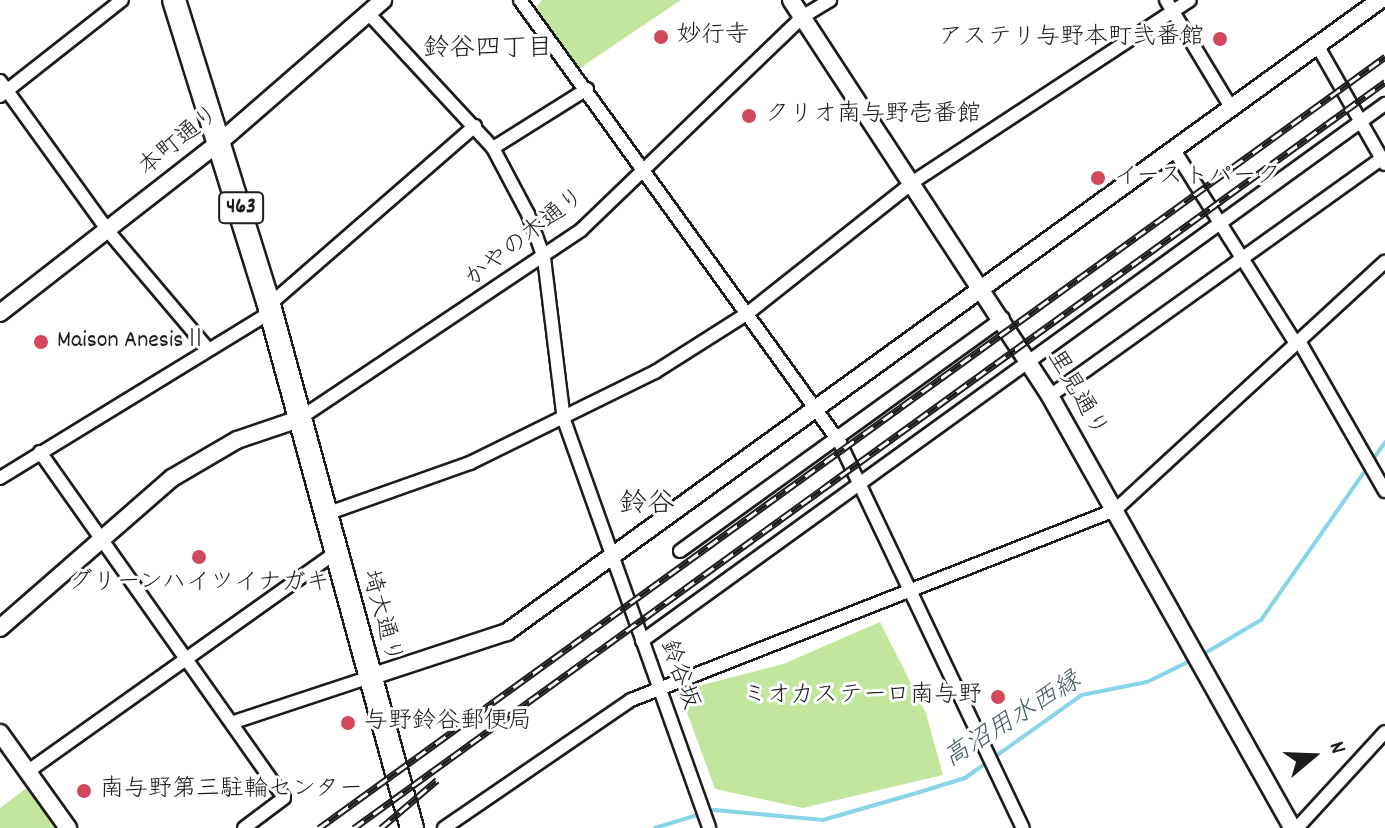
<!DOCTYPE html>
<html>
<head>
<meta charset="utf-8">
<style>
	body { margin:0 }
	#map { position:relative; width:1385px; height:828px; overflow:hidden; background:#fff; font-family:Dekko,"Klee One",sans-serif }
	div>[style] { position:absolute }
	.green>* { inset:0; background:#c3e69f }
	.stream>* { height:4px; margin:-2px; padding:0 2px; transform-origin:2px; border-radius:2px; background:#88d4e8 }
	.roads { filter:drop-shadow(2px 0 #1c1c1c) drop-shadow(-2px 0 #1c1c1c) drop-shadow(0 2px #1c1c1c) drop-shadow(0 -2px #1c1c1c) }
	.street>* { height:12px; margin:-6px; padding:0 6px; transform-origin:6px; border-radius:6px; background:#fff }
	.secondary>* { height:16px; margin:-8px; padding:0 8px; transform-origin:8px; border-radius:8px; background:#fff }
	.highway>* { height:22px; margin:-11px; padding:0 11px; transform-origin:11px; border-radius:11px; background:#fff }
	.rail>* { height:7px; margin-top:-3.5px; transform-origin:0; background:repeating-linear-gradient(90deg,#fff 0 12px,#1c1c1c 0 24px); box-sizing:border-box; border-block:2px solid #1c1c1c }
	.dots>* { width:22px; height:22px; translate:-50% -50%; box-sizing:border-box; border:4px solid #fff; border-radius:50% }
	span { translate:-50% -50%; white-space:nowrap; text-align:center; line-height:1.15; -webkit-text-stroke:6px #fff; paint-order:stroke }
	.shield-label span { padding:2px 6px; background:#fff; border:2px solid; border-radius:6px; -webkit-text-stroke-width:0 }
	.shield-label { font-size:22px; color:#1c1c1c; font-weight:700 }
	.poi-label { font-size:24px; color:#1c1c1c }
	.left { translate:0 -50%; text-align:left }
	.right { translate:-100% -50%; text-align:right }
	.street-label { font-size:24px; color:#1c1c1c }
	.neighbourhood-label { font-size:26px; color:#1c1c1c }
	.water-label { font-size:26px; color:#425c63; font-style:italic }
	.quarter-label { font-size:28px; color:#1c1c1c }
	.north { position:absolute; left:1273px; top:716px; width:80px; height:80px; -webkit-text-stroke:6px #fff; paint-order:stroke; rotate:71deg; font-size:22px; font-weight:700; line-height:32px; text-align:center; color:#1c1c1c }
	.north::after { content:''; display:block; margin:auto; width:28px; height:36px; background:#1c1c1c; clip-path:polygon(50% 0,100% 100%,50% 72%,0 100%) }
</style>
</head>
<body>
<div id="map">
	<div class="green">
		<i style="clip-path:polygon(542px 0,681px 0,577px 70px,532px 13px)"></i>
		<i style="clip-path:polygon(880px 622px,926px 713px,943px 775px,803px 808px,715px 789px,679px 691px,783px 664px)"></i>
		<i style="clip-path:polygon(28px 787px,56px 828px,0 828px,0 808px)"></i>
	</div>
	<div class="stream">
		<i style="left:1202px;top:655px;width:69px;rotate:-30.7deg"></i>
		<i style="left:1261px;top:620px;width:217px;rotate:-55.1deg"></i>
		<i style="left:655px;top:828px;width:62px;rotate:-17deg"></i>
		<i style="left:714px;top:810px;width:109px;rotate:5.2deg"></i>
		<i style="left:823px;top:820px;width:101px;rotate:-16.1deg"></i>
		<i style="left:920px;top:792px;width:47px;rotate:-17.3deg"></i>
		<i style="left:965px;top:778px;width:143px;rotate:-35.4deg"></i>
		<i style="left:1082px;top:695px;width:66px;rotate:-11.3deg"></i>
		<i style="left:1147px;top:682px;width:52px;rotate:-26.1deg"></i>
	</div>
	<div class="roads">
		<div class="street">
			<i style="left:520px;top:0;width:546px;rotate:54.16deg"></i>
			<i style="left:840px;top:443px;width:426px;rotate:64.6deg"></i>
			<i style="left:1166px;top:0;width:127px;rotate:58.8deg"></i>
			<i style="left:368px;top:13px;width:184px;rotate:47.2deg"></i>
			<i style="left:493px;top:148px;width:75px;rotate:62.1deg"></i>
			<i style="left:528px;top:214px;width:47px;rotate:70deg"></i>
			<i style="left:544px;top:258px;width:163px;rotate:83deg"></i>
			<i style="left:564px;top:420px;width:433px;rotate:70.4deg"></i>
			<i style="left:1317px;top:45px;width:137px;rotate:60.3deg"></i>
			<i style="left:0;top:81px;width:185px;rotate:54.2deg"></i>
			<i style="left:108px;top:231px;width:155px;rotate:49.7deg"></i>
			<i style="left:0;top:96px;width:155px;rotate:-38.2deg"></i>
			<i style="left:493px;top:148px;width:111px;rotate:-32.1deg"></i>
			<i style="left:1174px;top:150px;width:229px;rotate:57.8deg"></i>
			<i style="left:269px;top:305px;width:273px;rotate:-41deg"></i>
			<i style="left:1299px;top:341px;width:173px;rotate:60.2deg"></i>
			<i style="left:1050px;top:396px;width:408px;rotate:-35.6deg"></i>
			<i style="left:299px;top:419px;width:339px;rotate:-33.8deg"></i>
			<i style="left:581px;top:230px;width:307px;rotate:-43.9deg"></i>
			<i style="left:802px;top:17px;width:33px;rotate:-31deg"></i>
			<i style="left:40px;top:452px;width:423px;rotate:54.8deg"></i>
			<i style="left:284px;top:798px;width:50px;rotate:143.1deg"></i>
			<i style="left:0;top:478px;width:318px;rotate:-31.5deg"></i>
			<i style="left:326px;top:514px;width:153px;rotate:-19.5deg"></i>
			<i style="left:470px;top:463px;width:206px;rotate:-26.2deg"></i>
			<i style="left:655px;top:372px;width:110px;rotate:-32.4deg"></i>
			<i style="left:748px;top:313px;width:211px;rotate:-38.4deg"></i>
			<i style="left:913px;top:182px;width:331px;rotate:-33.3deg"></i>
			<i style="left:680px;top:551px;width:398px;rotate:-35.8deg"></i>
			<i style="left:642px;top:641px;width:917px;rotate:-35.86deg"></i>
			<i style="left:234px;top:722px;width:143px;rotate:-18.3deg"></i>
			<i style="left:27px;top:772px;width:379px;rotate:-35.4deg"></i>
			<i style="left:444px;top:828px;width:227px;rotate:-34.4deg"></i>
			<i style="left:631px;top:700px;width:520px;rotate:-21.43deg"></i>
			<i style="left:1115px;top:510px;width:367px;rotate:-42.6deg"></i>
			<i style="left:1297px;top:828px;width:130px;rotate:-47.5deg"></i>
		</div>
		<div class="secondary">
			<i style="left:791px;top:0;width:473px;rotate:56.8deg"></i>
			<i style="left:1050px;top:396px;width:495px;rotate:60.7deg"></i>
			<i style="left:0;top:313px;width:280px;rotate:-37.9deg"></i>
			<i style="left:221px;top:141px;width:215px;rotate:-41deg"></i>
			<i style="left:0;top:628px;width:228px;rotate:-41.1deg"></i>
			<i style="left:172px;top:478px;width:75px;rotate:-30.3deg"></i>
			<i style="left:237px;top:440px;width:65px;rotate:-18.7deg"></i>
			<i style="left:370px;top:677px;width:144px;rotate:-18.2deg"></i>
			<i style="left:507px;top:632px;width:1078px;rotate:-35.9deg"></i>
			<i style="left:0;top:733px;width:117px;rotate:54.4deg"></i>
		</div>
		<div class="highway">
			<i style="left:174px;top:0;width:319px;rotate:72.7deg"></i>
			<i style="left:269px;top:305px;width:542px;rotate:74.71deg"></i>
		</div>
	</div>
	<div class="rail">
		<i style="left:319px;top:828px;width:1316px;rotate:-35.88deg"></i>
		<i style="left:354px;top:828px;width:1273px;rotate:-35.89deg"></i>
		<i style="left:381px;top:828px;width:74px;rotate:-40.6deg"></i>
	</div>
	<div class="dots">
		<i style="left:661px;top:37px;background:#d1495b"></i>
		<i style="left:1220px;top:39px;background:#d1495b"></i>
		<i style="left:749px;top:116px;background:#d1495b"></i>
		<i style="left:1098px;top:178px;background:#d1495b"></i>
		<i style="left:41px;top:342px;background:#d1495b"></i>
		<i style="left:199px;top:557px;background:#d1495b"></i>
		<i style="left:998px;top:697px;background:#d1495b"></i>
		<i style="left:348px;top:723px;background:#d1495b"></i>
		<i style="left:84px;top:791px;background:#d1495b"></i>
	</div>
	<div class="shield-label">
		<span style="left:241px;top:208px">463</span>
	</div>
	<div class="poi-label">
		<span class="left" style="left:677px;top:37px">妙行寺</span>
		<span class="right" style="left:1204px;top:39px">アステリ与野本町弐番館</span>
		<span class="left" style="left:765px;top:116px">クリオ南与野壱番館</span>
		<span class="left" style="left:1114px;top:178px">イーストパーク</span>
		<span class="left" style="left:57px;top:342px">Maison AnesisⅡ</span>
		<span style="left:199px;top:584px">グリーンハイツイナガキ</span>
		<span class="right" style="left:982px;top:697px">ミオカステーロ南与野</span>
		<span class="left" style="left:364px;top:723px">与野鈴谷郵便局</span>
		<span class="left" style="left:100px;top:791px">南与野第三駐輪センター</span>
	</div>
	<div class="street-label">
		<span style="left:180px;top:142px;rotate:-39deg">本町通り</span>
		<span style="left:526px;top:239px;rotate:-38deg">かやの木通り</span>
		<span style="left:1076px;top:394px;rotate:60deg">里見通り</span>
		<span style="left:380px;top:617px;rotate:75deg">埼大通り</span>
		<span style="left:678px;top:675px;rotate:70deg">鈴谷坂</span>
	</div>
	<div class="neighbourhood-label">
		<span style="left:488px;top:50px">鈴谷四丁目</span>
	</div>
	<div class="water-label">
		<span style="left:1013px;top:721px;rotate:-32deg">高沼用水西縁</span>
	</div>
	<div class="quarter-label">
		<span style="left:647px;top:506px">鈴谷</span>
	</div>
	<div class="north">N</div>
</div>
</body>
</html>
